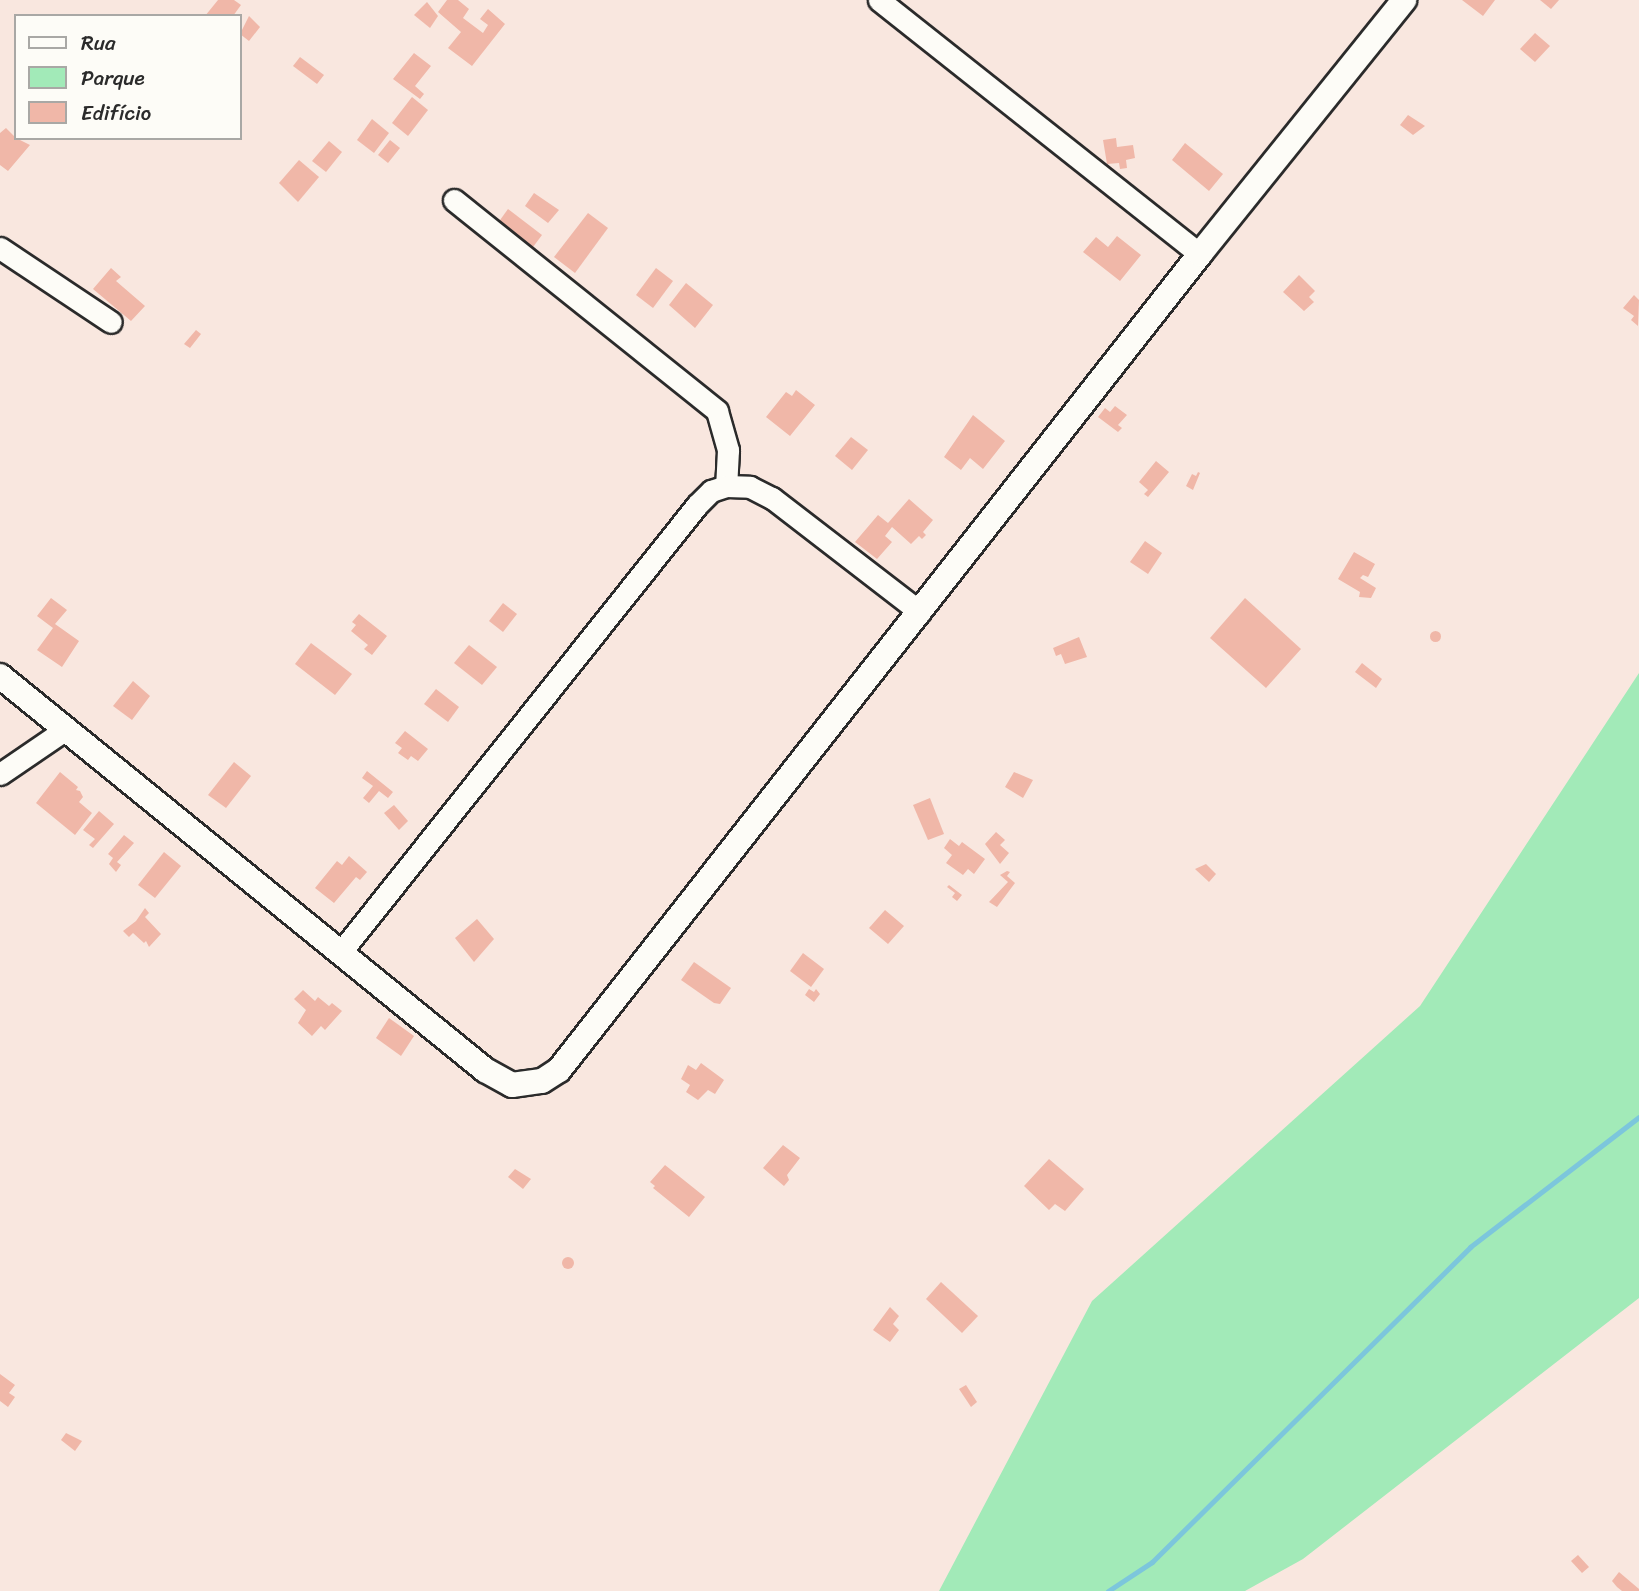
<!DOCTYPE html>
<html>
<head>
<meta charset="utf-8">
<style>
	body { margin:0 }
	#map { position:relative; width:1639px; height:1591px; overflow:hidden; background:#f9e7df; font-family:Sriracha,sans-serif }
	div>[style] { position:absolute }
	.green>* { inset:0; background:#a2eab8 }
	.stream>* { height:5px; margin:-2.5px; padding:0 2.5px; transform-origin:2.5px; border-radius:2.5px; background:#7cc6dc }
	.building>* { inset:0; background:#f0b7a8 }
	.round { border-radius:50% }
	.roads { filter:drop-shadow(2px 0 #2b2b2b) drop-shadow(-2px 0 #2b2b2b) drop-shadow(0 2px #2b2b2b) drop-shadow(0 -2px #2b2b2b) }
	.minor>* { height:21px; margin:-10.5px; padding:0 10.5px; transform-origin:10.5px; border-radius:10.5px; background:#fdfcf7 }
	.tertiary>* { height:24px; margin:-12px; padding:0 12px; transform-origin:12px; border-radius:12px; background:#fdfcf7 }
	span { translate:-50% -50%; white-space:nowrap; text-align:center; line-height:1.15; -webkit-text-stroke:7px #fdfcf7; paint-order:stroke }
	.legend { position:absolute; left:14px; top:14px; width:228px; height:126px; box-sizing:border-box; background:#fdfcf7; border:2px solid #a9a8a5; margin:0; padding:9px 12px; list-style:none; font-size:21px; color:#2b2b2b }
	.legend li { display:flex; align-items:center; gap:14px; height:35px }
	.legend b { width:35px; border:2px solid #a9a8a5 }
</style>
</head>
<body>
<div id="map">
	<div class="green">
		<i style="clip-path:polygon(1639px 673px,1639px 1298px,1303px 1559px,1245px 1591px,939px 1591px,1092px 1301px,1420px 1006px)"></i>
	</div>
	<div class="stream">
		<i style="left:1108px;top:1591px;width:53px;rotate:-33.4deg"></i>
		<i style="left:1152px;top:1562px;width:448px;rotate:-44.7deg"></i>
		<i style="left:1470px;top:1247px;width:213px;rotate:-37.6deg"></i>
	</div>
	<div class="building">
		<i style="clip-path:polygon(218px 0,234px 0,241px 5px,233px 16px,205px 16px)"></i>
		<i style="clip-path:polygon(447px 0,458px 0,469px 9px,463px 18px,483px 33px,488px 25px,480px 19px,488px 9px,505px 24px,472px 66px,448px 48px,461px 32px,438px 12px)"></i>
		<i style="clip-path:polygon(1462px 0,1495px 0,1483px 16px)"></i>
		<i style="clip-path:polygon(1540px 0,1559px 0,1551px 9px)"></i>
		<i style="clip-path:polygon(427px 2px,438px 16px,430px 28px,414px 15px)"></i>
		<i style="clip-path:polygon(249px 16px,260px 27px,249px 41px,240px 34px)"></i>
		<i style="clip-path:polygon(1535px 33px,1550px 46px,1535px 62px,1520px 49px)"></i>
		<i style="clip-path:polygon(414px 53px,431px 66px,415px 86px,424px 94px,420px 99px,393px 79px)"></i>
		<i style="clip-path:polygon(300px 57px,324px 75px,317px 84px,293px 66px)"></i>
		<i style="clip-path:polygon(412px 97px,428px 110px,408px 136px,392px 123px)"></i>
		<i style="clip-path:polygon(1408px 115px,1425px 126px,1413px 135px,1400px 125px)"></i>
		<i style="clip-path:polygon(372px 119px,389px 133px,374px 153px,357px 140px)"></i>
		<i style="clip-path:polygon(6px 128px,16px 138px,30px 145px,8px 171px,0 165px,0 133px)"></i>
		<i style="clip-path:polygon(1116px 138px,1117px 147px,1133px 145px,1135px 158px,1126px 160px,1127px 168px,1120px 169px,1119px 163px,1107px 164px,1103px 140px)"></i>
		<i style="clip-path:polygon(390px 140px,400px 148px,388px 163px,378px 155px)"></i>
		<i style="clip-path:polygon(329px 141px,342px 152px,326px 172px,312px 161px)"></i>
		<i style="clip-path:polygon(1185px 143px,1223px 174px,1209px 191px,1172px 160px)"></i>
		<i style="clip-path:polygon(299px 160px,319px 177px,298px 202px,279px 183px)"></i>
		<i style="clip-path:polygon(534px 193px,559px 210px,548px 223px,525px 206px)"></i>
		<i style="clip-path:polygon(508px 209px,542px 235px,524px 259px,490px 234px)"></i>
		<i style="clip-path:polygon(588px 213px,608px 228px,575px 273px,554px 257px)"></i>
		<i style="clip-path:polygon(1117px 236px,1141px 255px,1120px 281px,1083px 252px,1096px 237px,1108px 247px)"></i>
		<i style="clip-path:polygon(111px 268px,121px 277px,116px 281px,145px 306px,131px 321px,93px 289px)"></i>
		<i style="clip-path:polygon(656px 268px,673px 281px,653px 308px,636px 295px)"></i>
		<i style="clip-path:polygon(1299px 275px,1315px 291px,1309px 297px,1314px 302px,1304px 311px,1283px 292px)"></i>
		<i style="clip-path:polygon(686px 283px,713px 305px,695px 328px,669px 305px)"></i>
		<i style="clip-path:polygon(1634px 295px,1639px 300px,1638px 326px,1631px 320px,1634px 316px,1623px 308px)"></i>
		<i style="clip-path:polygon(196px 330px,201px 334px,190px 348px,184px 344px)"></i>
		<i style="clip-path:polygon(796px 390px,815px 405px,790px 436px,766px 417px,786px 392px,792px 396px)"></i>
		<i style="clip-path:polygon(1115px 406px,1127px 415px,1118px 425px,1122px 428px,1118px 432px,1098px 417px,1105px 408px,1110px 412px)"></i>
		<i style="clip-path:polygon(973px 415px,1005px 441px,983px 469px,970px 458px,961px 470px,944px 457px)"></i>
		<i style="clip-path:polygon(851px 437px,868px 450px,852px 470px,835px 456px)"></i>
		<i style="clip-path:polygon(1156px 461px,1169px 472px,1148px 497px,1144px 494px,1148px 490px,1139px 482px)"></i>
		<i style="clip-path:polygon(1198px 472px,1200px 473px,1193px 490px,1186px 486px,1192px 474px,1196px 476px)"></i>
		<i style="clip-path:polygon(909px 499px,933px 520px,923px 532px,926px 535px,922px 539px,919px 536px,911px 544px,892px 527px,885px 536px,892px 542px,877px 559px,855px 542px,878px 515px,888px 523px)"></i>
		<i style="clip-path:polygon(1145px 541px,1162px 553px,1148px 574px,1130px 562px)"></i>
		<i style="clip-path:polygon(1354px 552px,1375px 564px,1368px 577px,1363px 575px,1360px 578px,1376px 588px,1371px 598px,1359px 597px,1360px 592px,1338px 579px)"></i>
		<i style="clip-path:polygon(51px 598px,67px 610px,55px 624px,79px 641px,62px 667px,37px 650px,53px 628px,37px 616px)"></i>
		<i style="clip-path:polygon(1245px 598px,1301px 649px,1266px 688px,1210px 638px)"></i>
		<i style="clip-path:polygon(503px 603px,517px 614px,503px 632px,489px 621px)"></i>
		<i style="clip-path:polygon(359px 614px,387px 636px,372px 655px,364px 649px,368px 645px,351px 631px,356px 625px,352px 622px)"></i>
		<i class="round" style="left:1429.5px;top:630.5px;width:11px;height:11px"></i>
		<i style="clip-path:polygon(1079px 637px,1087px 657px,1065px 664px,1061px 654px,1056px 656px,1053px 648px)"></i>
		<i style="clip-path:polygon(311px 643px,352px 674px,335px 695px,295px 664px)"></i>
		<i style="clip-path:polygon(469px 645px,497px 667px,482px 685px,454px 663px)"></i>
		<i style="clip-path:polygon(1362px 663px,1382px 679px,1376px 688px,1355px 672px)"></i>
		<i style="clip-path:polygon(133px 681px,150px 696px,132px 720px,113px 706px)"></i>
		<i style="clip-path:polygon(436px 689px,459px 707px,448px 722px,424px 704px)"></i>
		<i style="clip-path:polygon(405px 731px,428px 749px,418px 761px,411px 756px,408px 760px,398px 753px,402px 748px,395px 743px)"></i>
		<i style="clip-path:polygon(234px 762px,251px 776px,226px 808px,208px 795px)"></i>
		<i style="clip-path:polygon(367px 771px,393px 792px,388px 798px,379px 791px,369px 803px,363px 798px,373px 786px,362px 778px)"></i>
		<i style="clip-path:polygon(60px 772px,78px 787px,76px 790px,80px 791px,83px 797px,79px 802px,92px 813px,75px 835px,36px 803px)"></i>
		<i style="clip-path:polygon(1014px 772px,1033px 780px,1023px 798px,1005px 787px)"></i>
		<i style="clip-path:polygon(930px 798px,944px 834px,928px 840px,913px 805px)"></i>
		<i style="clip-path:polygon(394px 805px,408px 821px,399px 830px,384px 813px)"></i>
		<i style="clip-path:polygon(99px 811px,114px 824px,93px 848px,89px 845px,95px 839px,83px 830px)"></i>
		<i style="clip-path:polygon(996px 832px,1005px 840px,1000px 845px,1009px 853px,1000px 864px,985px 844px)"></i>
		<i style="clip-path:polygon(124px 835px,134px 843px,117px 862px,121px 865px,116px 872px,109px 864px,113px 858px,108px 854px)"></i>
		<i style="clip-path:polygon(950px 839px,959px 846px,962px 842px,985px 859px,974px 874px,968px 869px,963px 875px,946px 863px,952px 855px,944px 848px)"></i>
		<i style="clip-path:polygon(164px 852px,181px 866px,155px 898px,138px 885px)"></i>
		<i style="clip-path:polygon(349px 856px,367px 872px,360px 880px,356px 877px,334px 903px,315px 888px,337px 861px,342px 865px)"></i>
		<i style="clip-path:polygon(1206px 864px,1216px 874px,1209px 882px,1195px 869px)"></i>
		<i style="clip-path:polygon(1007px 871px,1010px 872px,1007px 876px,1015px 883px,997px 907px,989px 902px,1008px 882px,1000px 875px)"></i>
		<i style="clip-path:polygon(949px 885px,962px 895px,957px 901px,952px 897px,955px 893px,947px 887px)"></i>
		<i style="clip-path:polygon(145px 908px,149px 913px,145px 917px,161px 934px,149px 947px,146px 941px,144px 943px,133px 933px,129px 937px,123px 931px,136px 921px)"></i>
		<i style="clip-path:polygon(885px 910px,904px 926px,888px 944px,869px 928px)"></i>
		<i style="clip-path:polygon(477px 919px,494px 939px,474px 962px,455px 938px)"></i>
		<i style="clip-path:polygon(803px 953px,824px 969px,811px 987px,790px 971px)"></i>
		<i style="clip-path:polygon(694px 962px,731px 988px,720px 1004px,714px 1003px,681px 980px)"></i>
		<i style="clip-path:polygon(809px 989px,814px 992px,816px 989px,820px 994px,814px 1002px,805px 995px)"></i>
		<i style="clip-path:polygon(303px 990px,315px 1001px,318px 997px,329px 1006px,332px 1003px,342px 1011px,325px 1030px,321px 1026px,312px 1036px,298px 1023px,306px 1010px,294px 999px)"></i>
		<i style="clip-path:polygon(389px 1018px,414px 1036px,401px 1056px,376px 1038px)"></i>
		<i style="clip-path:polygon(701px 1063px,724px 1080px,715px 1094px,708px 1090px,698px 1100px,686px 1092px,690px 1085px,681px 1079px,688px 1065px,696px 1070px)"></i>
		<i style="clip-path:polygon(783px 1145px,800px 1158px,787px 1175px,789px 1180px,784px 1186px,763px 1168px)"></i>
		<i style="clip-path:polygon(1049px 1159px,1084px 1189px,1065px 1211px,1055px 1204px,1049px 1210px,1024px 1186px)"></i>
		<i style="clip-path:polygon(665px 1165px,705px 1197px,689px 1217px,653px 1188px,655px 1186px,650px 1182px)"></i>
		<i style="clip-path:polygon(515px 1169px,531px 1179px,523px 1189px,508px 1177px)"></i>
		<i class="round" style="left:562px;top:1257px;width:12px;height:12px"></i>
		<i style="clip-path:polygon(941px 1282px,978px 1316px,962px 1333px,926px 1299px)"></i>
		<i style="clip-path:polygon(890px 1307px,899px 1316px,893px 1324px,899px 1330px,890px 1342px,873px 1330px)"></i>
		<i style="clip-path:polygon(0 1374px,15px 1385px,9px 1393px,15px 1397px,8px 1407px,0 1401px)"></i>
		<i style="clip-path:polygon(966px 1385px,977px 1402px,971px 1407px,959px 1389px)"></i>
		<i style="clip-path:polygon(66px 1433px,82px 1441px,75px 1451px,61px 1440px)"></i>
		<i style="clip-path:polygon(1578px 1555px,1589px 1567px,1582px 1573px,1571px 1561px)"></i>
		<i style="clip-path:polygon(1619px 1572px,1639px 1589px,1639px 1591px,1622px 1591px,1617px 1587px,1612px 1581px)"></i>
	</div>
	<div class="roads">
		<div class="minor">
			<i style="left:879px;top:0;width:409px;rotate:38.4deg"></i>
			<i style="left:454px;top:200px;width:337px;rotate:38.7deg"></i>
			<i style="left:717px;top:411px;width:41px;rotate:74.2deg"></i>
			<i style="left:728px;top:450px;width:36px;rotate:93deg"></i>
			<i style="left:0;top:248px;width:133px;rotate:33.7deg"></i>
			<i style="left:0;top:774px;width:80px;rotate:-34.3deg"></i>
			<i style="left:340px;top:953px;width:573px;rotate:-51.45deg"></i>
			<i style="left:697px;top:505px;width:20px;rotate:-45deg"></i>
			<i style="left:711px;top:491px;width:16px;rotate:-18deg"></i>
			<i style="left:726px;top:486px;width:24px;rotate:2deg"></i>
			<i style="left:750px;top:487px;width:25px;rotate:27deg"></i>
			<i style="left:772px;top:498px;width:187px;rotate:37.6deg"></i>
		</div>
		<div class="tertiary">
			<i style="left:0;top:676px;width:625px;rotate:39.09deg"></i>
			<i style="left:485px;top:1070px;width:31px;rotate:29deg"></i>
			<i style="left:512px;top:1085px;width:30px;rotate:-8deg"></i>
			<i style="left:542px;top:1081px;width:20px;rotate:-33deg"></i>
			<i style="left:559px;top:1070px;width:1038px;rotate:-51.85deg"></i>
			<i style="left:1200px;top:254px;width:326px;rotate:-51.2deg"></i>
		</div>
	</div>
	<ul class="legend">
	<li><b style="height:9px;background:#fdfcf7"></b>Rua</li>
	<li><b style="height:19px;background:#a2eab8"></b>Parque</li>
	<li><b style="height:19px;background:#f0b7a8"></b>Edifício</li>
	</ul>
</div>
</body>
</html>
